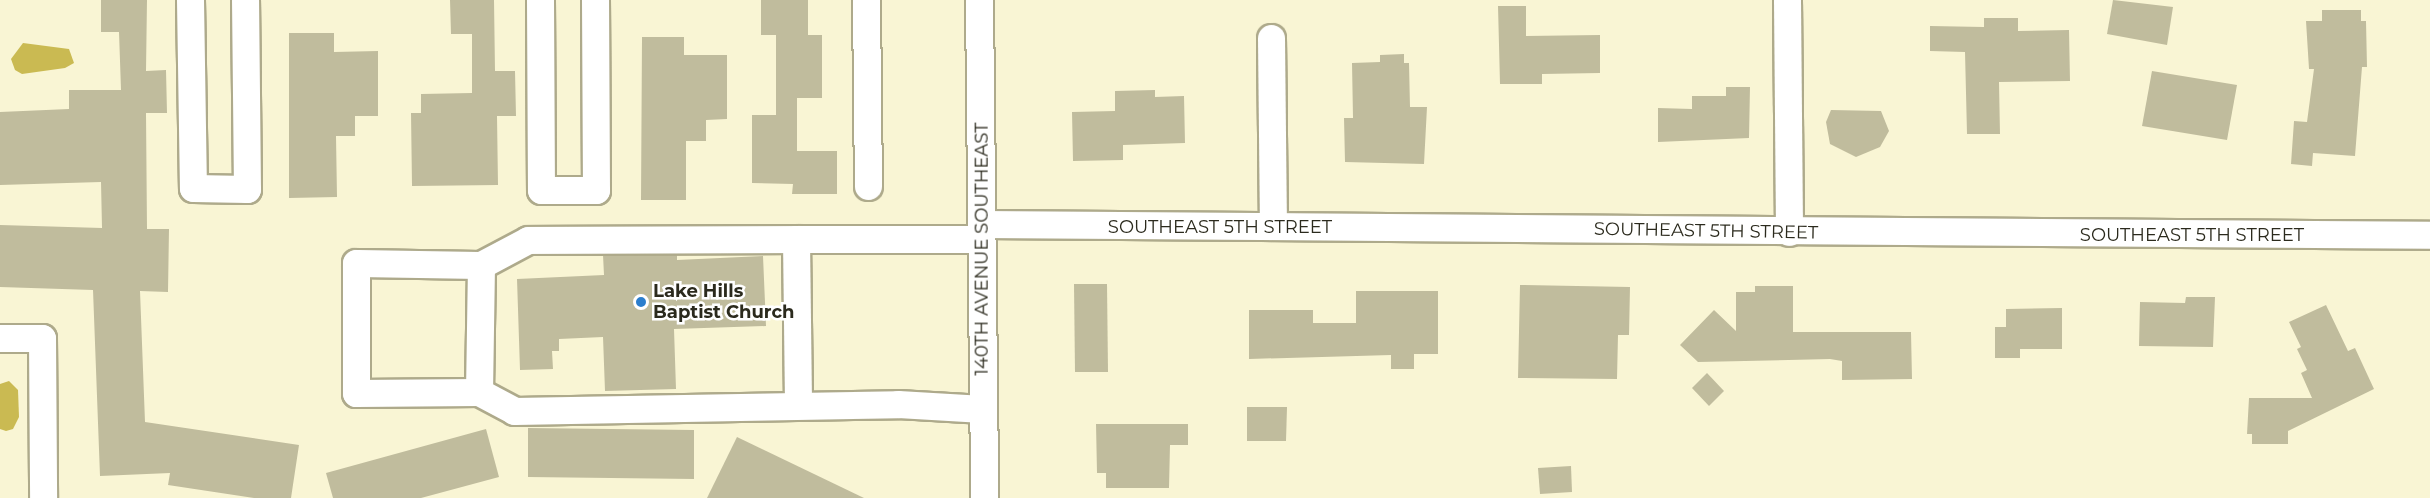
<!DOCTYPE html>
<html>
<head>
<meta charset="utf-8">
<style>
	body { margin:0 }
	#map { position:relative; width:2430px; height:498px; overflow:hidden; background:#f9f5d4; font-family:Montserrat,sans-serif }
	div>[style] { position:absolute }
	.water>* { inset:0; background:#caba52 }
	.building>* { inset:0; background:#c0bc9d }
	.roads { filter:drop-shadow(2px 0 #aeaa8b) drop-shadow(-2px 0 #aeaa8b) drop-shadow(0 2px #aeaa8b) drop-shadow(0 -2px #aeaa8b) }
	.minor>* { height:27px; margin:-13.5px; padding:0 13.5px; transform-origin:13.5px; border-radius:13.5px; background:#fff }
	.dots>* { width:16px; height:16px; translate:-50% -50%; box-sizing:border-box; border:3px solid #fff; border-radius:50% }
	span { translate:-50% -50%; white-space:nowrap; text-align:center; line-height:1.15; -webkit-text-stroke:5px #fff; paint-order:stroke }
	.street-label { font-size:18px; color:#2b2a1d }
	.poi-label { font-size:18px; color:#2b2a1d; font-weight:700 }
	.left { translate:0 -50%; text-align:left }
</style>
</head>
<body>
<div id="map">
	<div class="water">
		<i style="clip-path:polygon(23px 43px,69px 49px,74px 63px,65px 68px,22px 74px,15px 70px,11px 59px)"></i>
		<i style="clip-path:polygon(9px 381px,18px 390px,19px 417px,13px 429px,6px 431px,0 429px,0 384px)"></i>
	</div>
	<div class="building">
		<i style="clip-path:polygon(101px 0,147px 0,146px 71px,166px 70px,167px 113px,146px 113px,147px 229px,169px 229px,168px 292px,140px 291px,145px 422px,299px 445px,291px 498px,254px 498px,168px 485px,170px 473px,100px 476px,93px 290px,0 287px,0 225px,102px 228px,101px 182px,0 185px,0 112px,69px 109px,69px 90px,121px 90px,119px 32px,101px 32px)"></i>
		<i style="clip-path:polygon(450px 0,494px 0,495px 71px,515px 71px,516px 116px,497px 116px,498px 185px,412px 186px,411px 113px,421px 113px,421px 94px,472px 93px,472px 34px,451px 34px)"></i>
		<i style="clip-path:polygon(761px 0,808px 0,808px 35px,822px 35px,822px 98px,797px 98px,797px 151px,837px 151px,837px 194px,792px 194px,793px 184px,752px 183px,752px 115px,776px 115px,776px 35px,761px 35px)"></i>
		<i style="clip-path:polygon(2113px 0,2173px 7px,2167px 45px,2107px 34px)"></i>
		<i style="clip-path:polygon(1498px 6px,1526px 6px,1526px 36px,1600px 35px,1600px 73px,1542px 74px,1542px 84px,1500px 84px)"></i>
		<i style="clip-path:polygon(2322px 10px,2361px 10px,2361px 21px,2366px 21px,2367px 67px,2362px 67px,2355px 156px,2313px 153px,2312px 166px,2291px 164px,2294px 121px,2307px 122px,2314px 69px,2309px 69px,2306px 21px,2322px 21px)"></i>
		<i style="clip-path:polygon(1984px 18px,2018px 18px,2018px 31px,2069px 30px,2070px 81px,1999px 82px,2000px 134px,1967px 134px,1965px 52px,1930px 51px,1930px 26px,1984px 27px)"></i>
		<i style="clip-path:polygon(289px 33px,334px 33px,334px 52px,378px 51px,378px 116px,355px 116px,355px 136px,336px 136px,337px 197px,289px 198px)"></i>
		<i style="clip-path:polygon(642px 37px,684px 37px,684px 55px,727px 55px,727px 119px,706px 120px,706px 141px,686px 141px,686px 200px,641px 200px)"></i>
		<i style="clip-path:polygon(1404px 54px,1404px 63px,1409px 63px,1410px 107px,1427px 107px,1424px 164px,1345px 162px,1344px 118px,1353px 118px,1352px 63px,1380px 62px,1380px 55px)"></i>
		<i style="clip-path:polygon(2152px 71px,2237px 85px,2227px 140px,2142px 126px)"></i>
		<i style="clip-path:polygon(1726px 87px,1750px 87px,1749px 138px,1658px 142px,1658px 108px,1692px 109px,1692px 96px,1726px 96px)"></i>
		<i style="clip-path:polygon(1155px 90px,1155px 97px,1184px 96px,1185px 143px,1123px 145px,1123px 160px,1073px 161px,1072px 112px,1115px 111px,1115px 91px)"></i>
		<i style="clip-path:polygon(1831px 110px,1881px 111px,1889px 131px,1880px 147px,1856px 157px,1830px 144px,1826px 122px)"></i>
		<i style="clip-path:polygon(603px 255px,677px 255px,677px 260px,763px 256px,766px 326px,674px 329px,676px 389px,605px 391px,603px 337px,559px 339px,559px 351px,552px 351px,553px 369px,520px 370px,517px 279px,604px 275px)"></i>
		<i style="clip-path:polygon(1074px 284px,1107px 284px,1108px 372px,1075px 372px)"></i>
		<i style="clip-path:polygon(1520px 285px,1630px 287px,1629px 335px,1618px 335px,1617px 379px,1518px 378px)"></i>
		<i style="clip-path:polygon(1755px 286px,1793px 286px,1793px 332px,1911px 332px,1912px 379px,1842px 380px,1842px 361px,1830px 359px,1698px 362px,1680px 345px,1714px 310px,1736px 331px,1736px 292px,1755px 292px)"></i>
		<i style="clip-path:polygon(1356px 291px,1438px 291px,1438px 354px,1414px 354px,1414px 369px,1391px 369px,1391px 355px,1249px 359px,1249px 310px,1313px 310px,1313px 323px,1356px 323px)"></i>
		<i style="clip-path:polygon(2186px 297px,2215px 297px,2213px 347px,2139px 346px,2140px 302px,2185px 303px)"></i>
		<i style="clip-path:polygon(2326px 305px,2348px 351px,2355px 348px,2374px 389px,2288px 431px,2288px 444px,2252px 444px,2252px 434px,2247px 434px,2249px 398px,2312px 398px,2301px 373px,2307px 370px,2297px 349px,2301px 347px,2289px 322px)"></i>
		<i style="clip-path:polygon(2062px 308px,2062px 349px,2020px 349px,2020px 358px,1995px 358px,1995px 327px,2006px 327px,2006px 309px)"></i>
		<i style="clip-path:polygon(1707px 373px,1724px 391px,1709px 406px,1692px 388px)"></i>
		<i style="clip-path:polygon(1247px 407px,1287px 407px,1286px 441px,1247px 441px)"></i>
		<i style="clip-path:polygon(1096px 424px,1188px 424px,1188px 445px,1170px 445px,1169px 488px,1106px 488px,1106px 473px,1097px 473px)"></i>
		<i style="clip-path:polygon(528px 428px,694px 430px,694px 479px,528px 477px)"></i>
		<i style="clip-path:polygon(486px 429px,499px 477px,421px 498px,333px 498px,326px 473px)"></i>
		<i style="clip-path:polygon(737px 437px,864px 498px,707px 498px)"></i>
		<i style="clip-path:polygon(1571px 466px,1572px 492px,1540px 494px,1538px 468px)"></i>
	</div>
	<div class="roads">
		<div class="minor">
			<i style="left:190px;top:0;width:188px;rotate:89.1deg"></i>
			<i style="left:193px;top:188px;width:54px;rotate:1.1deg"></i>
			<i style="left:247px;top:189px;width:189px;rotate:-90.6deg"></i>
			<i style="left:540px;top:0;width:190px;rotate:89.7deg"></i>
			<i style="left:541px;top:190px;width:55px"></i>
			<i style="left:596px;top:190px;width:190px;rotate:-90.3deg"></i>
			<i style="left:866px;top:0;width:186px;rotate:89.4deg"></i>
			<i style="left:979px;top:0;width:498px;rotate:89.4deg"></i>
			<i style="left:1787px;top:0;width:232px;rotate:89.5deg"></i>
			<i style="left:1271px;top:38px;width:188px;rotate:89.4deg"></i>
			<i style="left:981px;top:224px;width:1449px;rotate:0.43deg"></i>
			<i style="left:796px;top:239px;width:185px"></i>
			<i style="left:481px;top:265px;width:125px;rotate:-179.1deg"></i>
			<i style="left:356px;top:263px;width:130px;rotate:90deg"></i>
			<i style="left:356px;top:393px;width:123px;rotate:-0.5deg"></i>
			<i style="left:479px;top:392px;width:40px;rotate:28deg"></i>
			<i style="left:514px;top:411px;width:384px;rotate:-1deg"></i>
			<i style="left:898px;top:404px;width:85px;rotate:3.4deg"></i>
			<i style="left:0;top:338px;width:42px"></i>
			<i style="left:42px;top:338px;width:160px;rotate:89.6deg"></i>
			<i style="left:479px;top:392px;width:127px;rotate:-89.1deg"></i>
			<i style="left:481px;top:265px;width:53px;rotate:-28deg"></i>
			<i style="left:528px;top:240px;width:268px;rotate:-0.2deg"></i>
			<i style="left:796px;top:239px;width:166px;rotate:89.3deg"></i>
		</div>
	</div>
	<div class="dots">
		<i style="left:641px;top:302px;background:#2b7ecd"></i>
	</div>
	<div class="street-label">
		<span style="left:1220px;top:227px">SOUTHEAST 5TH STREET</span>
		<span style="left:1706px;top:231px;rotate:1deg">SOUTHEAST 5TH STREET</span>
		<span style="left:2192px;top:235px">SOUTHEAST 5TH STREET</span>
		<span style="left:982px;top:249px;rotate:-90deg">140TH AVENUE SOUTHEAST</span>
	</div>
	<div class="poi-label">
		<span class="left" style="left:653px;top:302px">Lake Hills<br>Baptist Church</span>
	</div>
</div>
</body>
</html>
